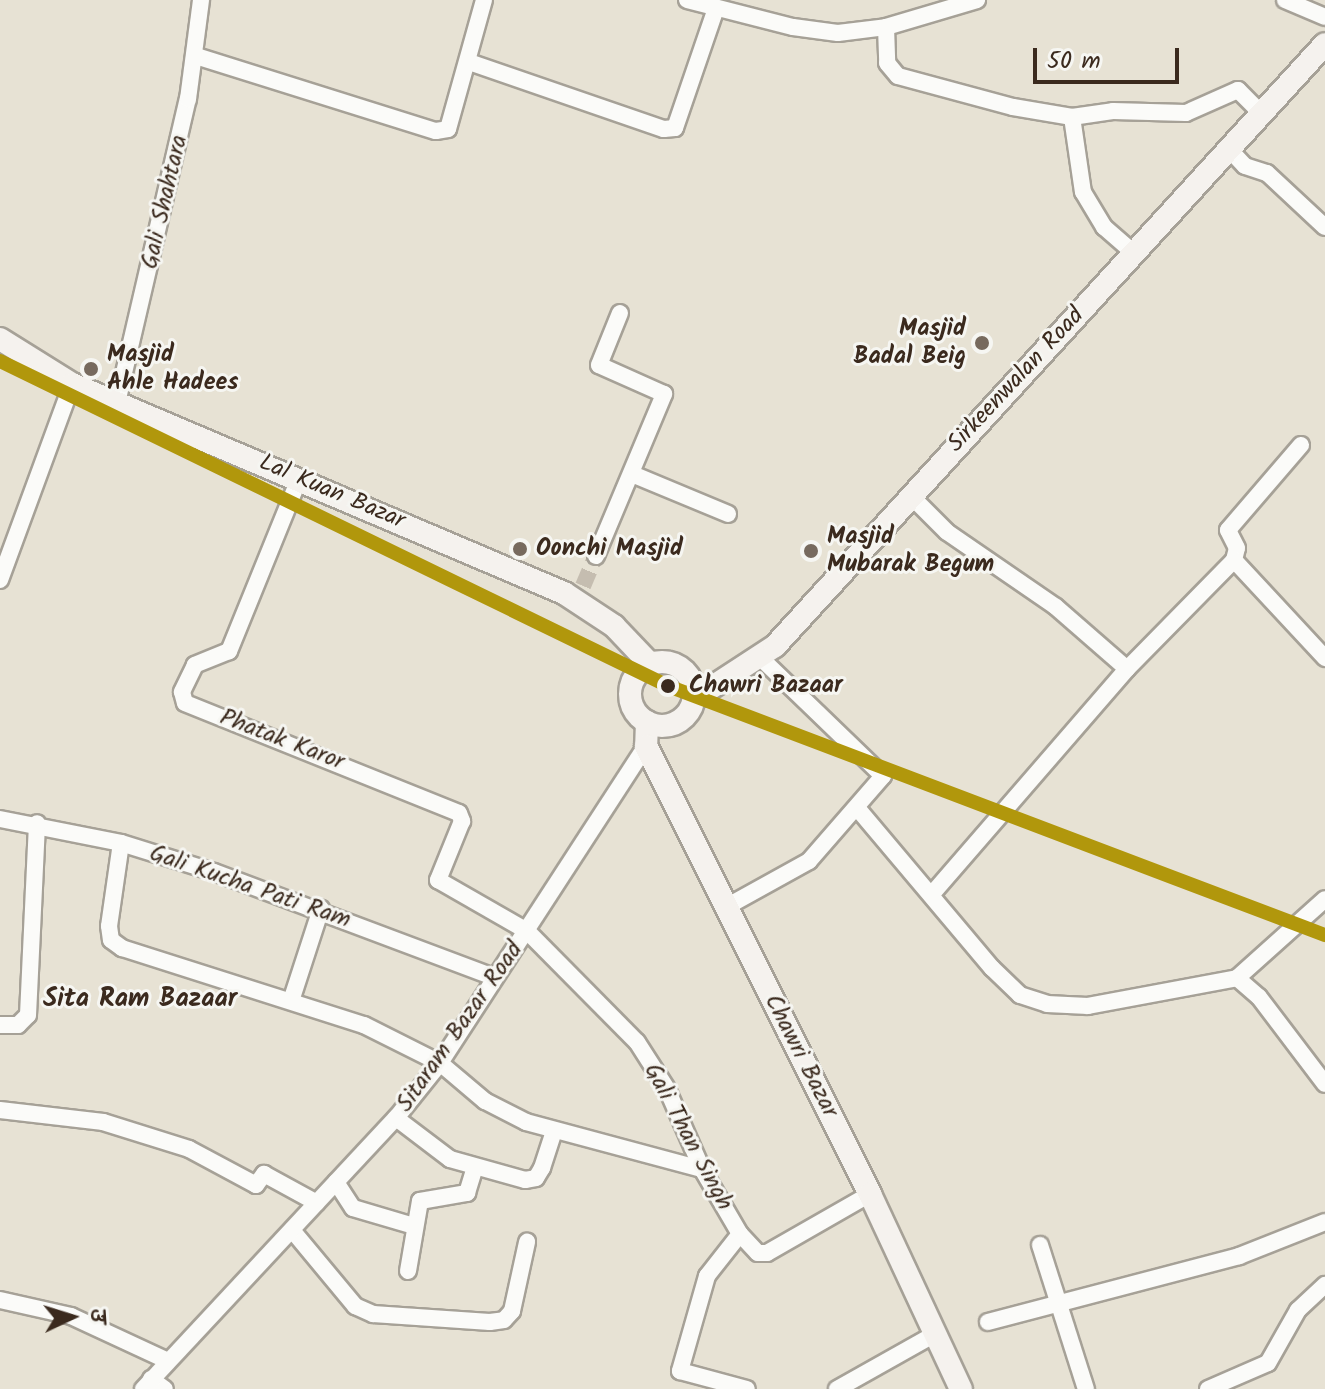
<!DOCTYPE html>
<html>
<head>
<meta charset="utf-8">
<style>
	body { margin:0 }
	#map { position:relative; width:1325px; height:1389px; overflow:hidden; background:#e7e2d4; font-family:Kalam,"Playpen Sans Deva",sans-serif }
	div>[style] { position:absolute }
	.street-tunnel>* { height:16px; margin-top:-8px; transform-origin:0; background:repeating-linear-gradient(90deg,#c5bdb0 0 16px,transparent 0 24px) }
	.roads { filter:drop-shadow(2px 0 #a6a197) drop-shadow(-2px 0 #a6a197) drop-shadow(0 2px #a6a197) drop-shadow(0 -2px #a6a197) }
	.street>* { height:16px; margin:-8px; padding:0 8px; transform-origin:8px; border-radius:8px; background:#fbfbf9 }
	.secondary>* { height:22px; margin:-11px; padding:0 11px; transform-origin:11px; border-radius:11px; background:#f5f2ee }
	.secondary>.ring { margin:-11px; padding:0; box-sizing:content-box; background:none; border:22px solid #f5f2ee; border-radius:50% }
	.metro-1>* { height:14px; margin:-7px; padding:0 7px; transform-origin:7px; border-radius:7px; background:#b1970c }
	.dots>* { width:22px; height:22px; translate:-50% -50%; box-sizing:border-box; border:4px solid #f6f6f2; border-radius:50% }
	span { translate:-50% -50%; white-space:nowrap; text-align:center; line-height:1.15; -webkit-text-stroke:6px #f6f6f2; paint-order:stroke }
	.street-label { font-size:24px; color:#3b2a1e }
	.poi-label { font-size:24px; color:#3b2a1e; font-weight:700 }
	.right { translate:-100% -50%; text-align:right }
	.left { translate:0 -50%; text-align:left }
	.stop-label { font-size:24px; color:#3b2a1e; font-weight:700 }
	.neighbourhood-label { font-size:26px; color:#3b2a1e; font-weight:700 }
	.north { position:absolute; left:32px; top:1277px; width:80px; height:80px; -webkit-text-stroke:6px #f6f6f2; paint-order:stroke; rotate:86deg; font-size:22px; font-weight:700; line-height:32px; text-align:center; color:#3b2a1e }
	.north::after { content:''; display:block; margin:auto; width:28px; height:36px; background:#3b2a1e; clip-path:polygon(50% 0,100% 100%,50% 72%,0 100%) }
	.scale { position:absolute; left:1033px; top:48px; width:146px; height:36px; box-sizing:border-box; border:4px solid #3b2a1e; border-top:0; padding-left:10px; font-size:24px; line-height:28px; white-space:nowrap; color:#3b2a1e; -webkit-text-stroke:6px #f6f6f2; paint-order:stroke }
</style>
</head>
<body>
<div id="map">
	<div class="street-tunnel">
		<i style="left:583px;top:586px;width:33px;rotate:-67deg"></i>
	</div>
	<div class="roads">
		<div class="street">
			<i style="left:687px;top:0;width:109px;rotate:14.3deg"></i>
			<i style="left:793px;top:27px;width:45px;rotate:7.6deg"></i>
			<i style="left:838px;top:33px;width:48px;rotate:-7.1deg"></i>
			<i style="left:886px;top:27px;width:95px;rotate:-16.5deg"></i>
			<i style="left:1285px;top:0;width:43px;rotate:23deg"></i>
			<i style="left:886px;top:27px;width:36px;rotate:88deg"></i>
			<i style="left:887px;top:63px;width:17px;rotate:50deg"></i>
			<i style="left:898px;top:76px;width:119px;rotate:15.1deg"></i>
			<i style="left:1013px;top:107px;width:60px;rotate:9.6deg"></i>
			<i style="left:1072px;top:117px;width:41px;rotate:-8.3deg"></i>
			<i style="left:1113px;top:111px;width:73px;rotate:1.6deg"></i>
			<i style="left:1186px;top:113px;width:57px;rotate:-23.9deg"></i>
			<i style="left:1238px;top:90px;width:34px;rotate:45deg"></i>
			<i style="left:196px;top:56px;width:251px;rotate:17.4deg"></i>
			<i style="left:436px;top:131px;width:12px;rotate:-9deg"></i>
			<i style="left:448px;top:129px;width:134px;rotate:-74.4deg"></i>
			<i style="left:469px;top:62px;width:206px;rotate:19deg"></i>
			<i style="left:664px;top:129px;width:11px;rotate:-5deg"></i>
			<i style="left:675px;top:128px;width:127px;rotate:-71.1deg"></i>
			<i style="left:1072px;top:117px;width:76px;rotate:81.7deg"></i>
			<i style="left:1083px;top:192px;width:41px;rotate:59deg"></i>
			<i style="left:1104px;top:227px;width:40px;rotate:41deg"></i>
			<i style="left:1229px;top:149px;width:23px;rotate:47deg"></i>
			<i style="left:1245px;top:166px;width:23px;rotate:18deg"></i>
			<i style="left:1267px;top:173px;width:79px;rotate:43deg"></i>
			<i style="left:117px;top:403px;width:312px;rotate:-76.9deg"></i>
			<i style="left:188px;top:99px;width:100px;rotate:-82.5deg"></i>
			<i style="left:632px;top:474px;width:104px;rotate:22.6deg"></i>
			<i style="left:299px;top:479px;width:186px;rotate:112.1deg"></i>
			<i style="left:229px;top:651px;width:37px;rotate:158deg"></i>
			<i style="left:195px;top:665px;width:30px;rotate:116deg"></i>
			<i style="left:182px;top:692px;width:11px;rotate:75deg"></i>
			<i style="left:185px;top:703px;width:295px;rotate:21.9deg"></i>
			<i style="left:459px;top:813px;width:9px;rotate:69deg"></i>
			<i style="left:462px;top:821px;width:64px;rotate:112.1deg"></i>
			<i style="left:438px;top:880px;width:103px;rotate:29.8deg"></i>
			<i style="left:527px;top:931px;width:156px;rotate:45.3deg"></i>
			<i style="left:637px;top:1042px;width:56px;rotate:57.4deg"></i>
			<i style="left:667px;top:1089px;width:87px;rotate:66.4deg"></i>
			<i style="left:702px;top:1169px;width:75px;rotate:59.7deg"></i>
			<i style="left:740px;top:1234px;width:26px;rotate:47deg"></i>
			<i style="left:758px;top:1253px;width:9px"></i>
			<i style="left:767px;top:1253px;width:119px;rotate:-29.8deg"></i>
			<i style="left:910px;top:495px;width:52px;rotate:45deg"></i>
			<i style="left:947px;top:532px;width:132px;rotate:34.5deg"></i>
			<i style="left:1056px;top:607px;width:94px;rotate:41.1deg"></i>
			<i style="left:596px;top:556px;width:176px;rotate:-67.2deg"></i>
			<i style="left:664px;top:394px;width:71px;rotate:-156deg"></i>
			<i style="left:599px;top:365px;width:56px;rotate:-68deg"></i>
			<i style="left:1234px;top:560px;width:12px;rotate:-76deg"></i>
			<i style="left:1237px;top:548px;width:20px;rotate:-117deg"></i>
			<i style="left:1228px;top:530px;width:112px;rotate:-49.3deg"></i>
			<i style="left:0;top:580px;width:209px;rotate:-69.8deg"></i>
			<i style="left:858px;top:809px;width:208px;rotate:49.9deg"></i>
			<i style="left:992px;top:968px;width:39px;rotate:44deg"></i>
			<i style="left:1020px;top:995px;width:28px;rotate:18deg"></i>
			<i style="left:1047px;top:1004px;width:41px;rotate:2.8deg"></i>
			<i style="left:1088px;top:1006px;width:152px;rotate:-10.6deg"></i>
			<i style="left:1237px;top:978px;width:118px;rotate:-41.9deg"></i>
			<i style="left:0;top:819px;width:123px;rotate:11.2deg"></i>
			<i style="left:121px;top:843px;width:97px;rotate:17.3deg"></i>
			<i style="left:214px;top:872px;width:298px;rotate:20.6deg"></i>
			<i style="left:121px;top:843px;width:84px;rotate:98.2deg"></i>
			<i style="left:109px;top:926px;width:14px;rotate:82deg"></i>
			<i style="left:111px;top:940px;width:14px;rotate:36deg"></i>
			<i style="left:122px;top:948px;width:254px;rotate:17.7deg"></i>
			<i style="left:364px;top:1025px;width:85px;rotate:26.6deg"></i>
			<i style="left:440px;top:1063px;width:59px;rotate:40.2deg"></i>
			<i style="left:485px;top:1101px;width:46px;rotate:27.1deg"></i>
			<i style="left:526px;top:1122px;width:182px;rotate:15deg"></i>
			<i style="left:932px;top:894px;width:298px;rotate:-49.1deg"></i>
			<i style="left:1127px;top:669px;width:153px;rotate:-45.5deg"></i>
			<i style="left:1234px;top:560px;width:134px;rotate:47.1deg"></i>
			<i style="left:726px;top:907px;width:95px;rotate:-29deg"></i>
			<i style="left:809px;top:861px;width:113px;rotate:-49deg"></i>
			<i style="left:883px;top:776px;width:170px;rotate:-136deg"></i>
			<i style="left:1237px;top:978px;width:29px;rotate:41deg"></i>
			<i style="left:1259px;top:997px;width:109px;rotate:52.8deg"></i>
			<i style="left:292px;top:998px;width:94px;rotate:-72deg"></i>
			<i style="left:0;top:1025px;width:18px"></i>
			<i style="left:18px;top:1025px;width:14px;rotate:-45deg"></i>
			<i style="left:28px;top:1015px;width:192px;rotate:-87.3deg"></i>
			<i style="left:0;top:1110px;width:104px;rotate:6.6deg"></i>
			<i style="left:103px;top:1122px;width:90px;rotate:17.4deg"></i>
			<i style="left:189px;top:1149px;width:76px;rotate:28.2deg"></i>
			<i style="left:256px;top:1185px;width:14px;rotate:-54deg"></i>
			<i style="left:264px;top:1174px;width:60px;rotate:28.7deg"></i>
			<i style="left:396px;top:1118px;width:68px;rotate:37.2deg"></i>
			<i style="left:450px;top:1159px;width:78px;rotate:15.6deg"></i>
			<i style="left:525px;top:1180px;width:11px;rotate:-10deg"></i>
			<i style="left:536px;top:1178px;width:12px;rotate:-59deg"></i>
			<i style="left:542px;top:1168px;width:38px;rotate:-72deg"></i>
			<i style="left:336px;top:1182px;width:31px;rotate:57deg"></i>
			<i style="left:353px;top:1208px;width:64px;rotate:16.4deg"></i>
			<i style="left:292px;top:1230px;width:99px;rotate:50.3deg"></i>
			<i style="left:355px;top:1306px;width:20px;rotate:24deg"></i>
			<i style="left:373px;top:1314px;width:117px;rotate:3.9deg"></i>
			<i style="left:490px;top:1322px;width:14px;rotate:-8deg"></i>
			<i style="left:504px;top:1320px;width:12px;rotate:-48deg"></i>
			<i style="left:512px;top:1311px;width:71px;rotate:-77.7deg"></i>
			<i style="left:740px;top:1234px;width:53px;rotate:128.2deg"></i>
			<i style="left:707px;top:1276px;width:99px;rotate:105.9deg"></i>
			<i style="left:680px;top:1371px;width:69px;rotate:15deg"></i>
			<i style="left:1040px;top:1245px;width:151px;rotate:72.3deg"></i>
			<i style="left:408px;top:1271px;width:71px;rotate:-80.3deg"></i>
			<i style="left:420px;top:1201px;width:48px;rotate:-9.7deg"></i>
			<i style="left:467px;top:1193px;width:24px;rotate:-73deg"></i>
			<i style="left:0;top:1300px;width:73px;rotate:12.7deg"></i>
			<i style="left:71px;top:1316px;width:107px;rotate:24.9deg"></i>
			<i style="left:988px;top:1322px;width:260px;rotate:-14.7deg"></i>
			<i style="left:1239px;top:1256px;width:92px;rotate:-21.6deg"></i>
			<i style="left:151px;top:1379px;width:17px;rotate:36deg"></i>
			<i style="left:143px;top:1389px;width:371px;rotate:-47deg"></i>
			<i style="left:396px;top:1118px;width:70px;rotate:-51.3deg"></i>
			<i style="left:440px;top:1063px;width:378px;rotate:-57deg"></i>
			<i style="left:837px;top:1389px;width:112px;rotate:-29.3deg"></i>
			<i style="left:1208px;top:1389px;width:65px;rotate:-23.4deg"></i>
			<i style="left:1268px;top:1363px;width:61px;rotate:-60.5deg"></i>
			<i style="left:1298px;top:1310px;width:37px;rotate:-43deg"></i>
		</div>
		<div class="secondary">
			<i style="left:0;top:339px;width:85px;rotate:32deg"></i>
			<i style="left:72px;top:384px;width:535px;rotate:23.02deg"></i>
			<i style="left:564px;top:593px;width:60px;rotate:33.4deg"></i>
			<i style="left:614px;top:626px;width:54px;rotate:46.5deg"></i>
			<i class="ring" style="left:630px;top:662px;width:42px;height:42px"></i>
			<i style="left:694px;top:699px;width:97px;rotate:-33.2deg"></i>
			<i style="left:775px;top:646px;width:815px;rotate:-47.58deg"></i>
			<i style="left:647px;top:722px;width:24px;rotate:92deg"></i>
			<i style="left:646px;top:746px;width:501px;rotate:63.43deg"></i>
			<i style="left:870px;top:1194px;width:215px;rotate:65deg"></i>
		</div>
	</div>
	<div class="metro-1">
		<i style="left:0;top:361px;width:743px;rotate:25.94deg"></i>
		<i style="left:668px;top:686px;width:703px;rotate:20.76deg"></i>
	</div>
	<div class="dots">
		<i style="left:982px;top:343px;background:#776a5e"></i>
		<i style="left:91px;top:369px;background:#776a5e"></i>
		<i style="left:520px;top:549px;background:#776a5e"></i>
		<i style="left:811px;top:551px;background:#776a5e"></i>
		<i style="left:668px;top:686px;background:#3b2a1e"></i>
	</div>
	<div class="street-label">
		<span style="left:165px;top:202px;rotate:-77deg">Gali Shahtara</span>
		<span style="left:1016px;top:380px;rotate:-47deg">Sirkeenwalan Road</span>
		<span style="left:332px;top:492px;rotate:23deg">Lal Kuan Bazar</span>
		<span style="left:282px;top:740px;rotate:21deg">Phatak Karor</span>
		<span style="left:250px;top:887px;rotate:19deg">Gali Kucha Pati Ram</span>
		<span style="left:460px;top:1027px;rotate:-55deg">Sitaram Bazar Road</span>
		<span style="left:801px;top:1056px;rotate:63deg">Chawri Bazar</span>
		<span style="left:688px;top:1137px;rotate:62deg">Gali Than Singh</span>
	</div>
	<div class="poi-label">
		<span class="right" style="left:966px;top:343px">Masjid<br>Badal Beig</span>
		<span class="left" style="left:107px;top:369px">Masjid<br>Ahle Hadees</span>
		<span class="left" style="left:827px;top:551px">Masjid<br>Mubarak Begum</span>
		<span class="left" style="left:536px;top:549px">Oonchi Masjid</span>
	</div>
	<div class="stop-label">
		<span class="left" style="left:689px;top:686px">Chawri Bazaar</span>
	</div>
	<div class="neighbourhood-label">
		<span style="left:140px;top:1000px">Sita Ram Bazaar</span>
	</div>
	<div class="north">उ</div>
	<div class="scale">50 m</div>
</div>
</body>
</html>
